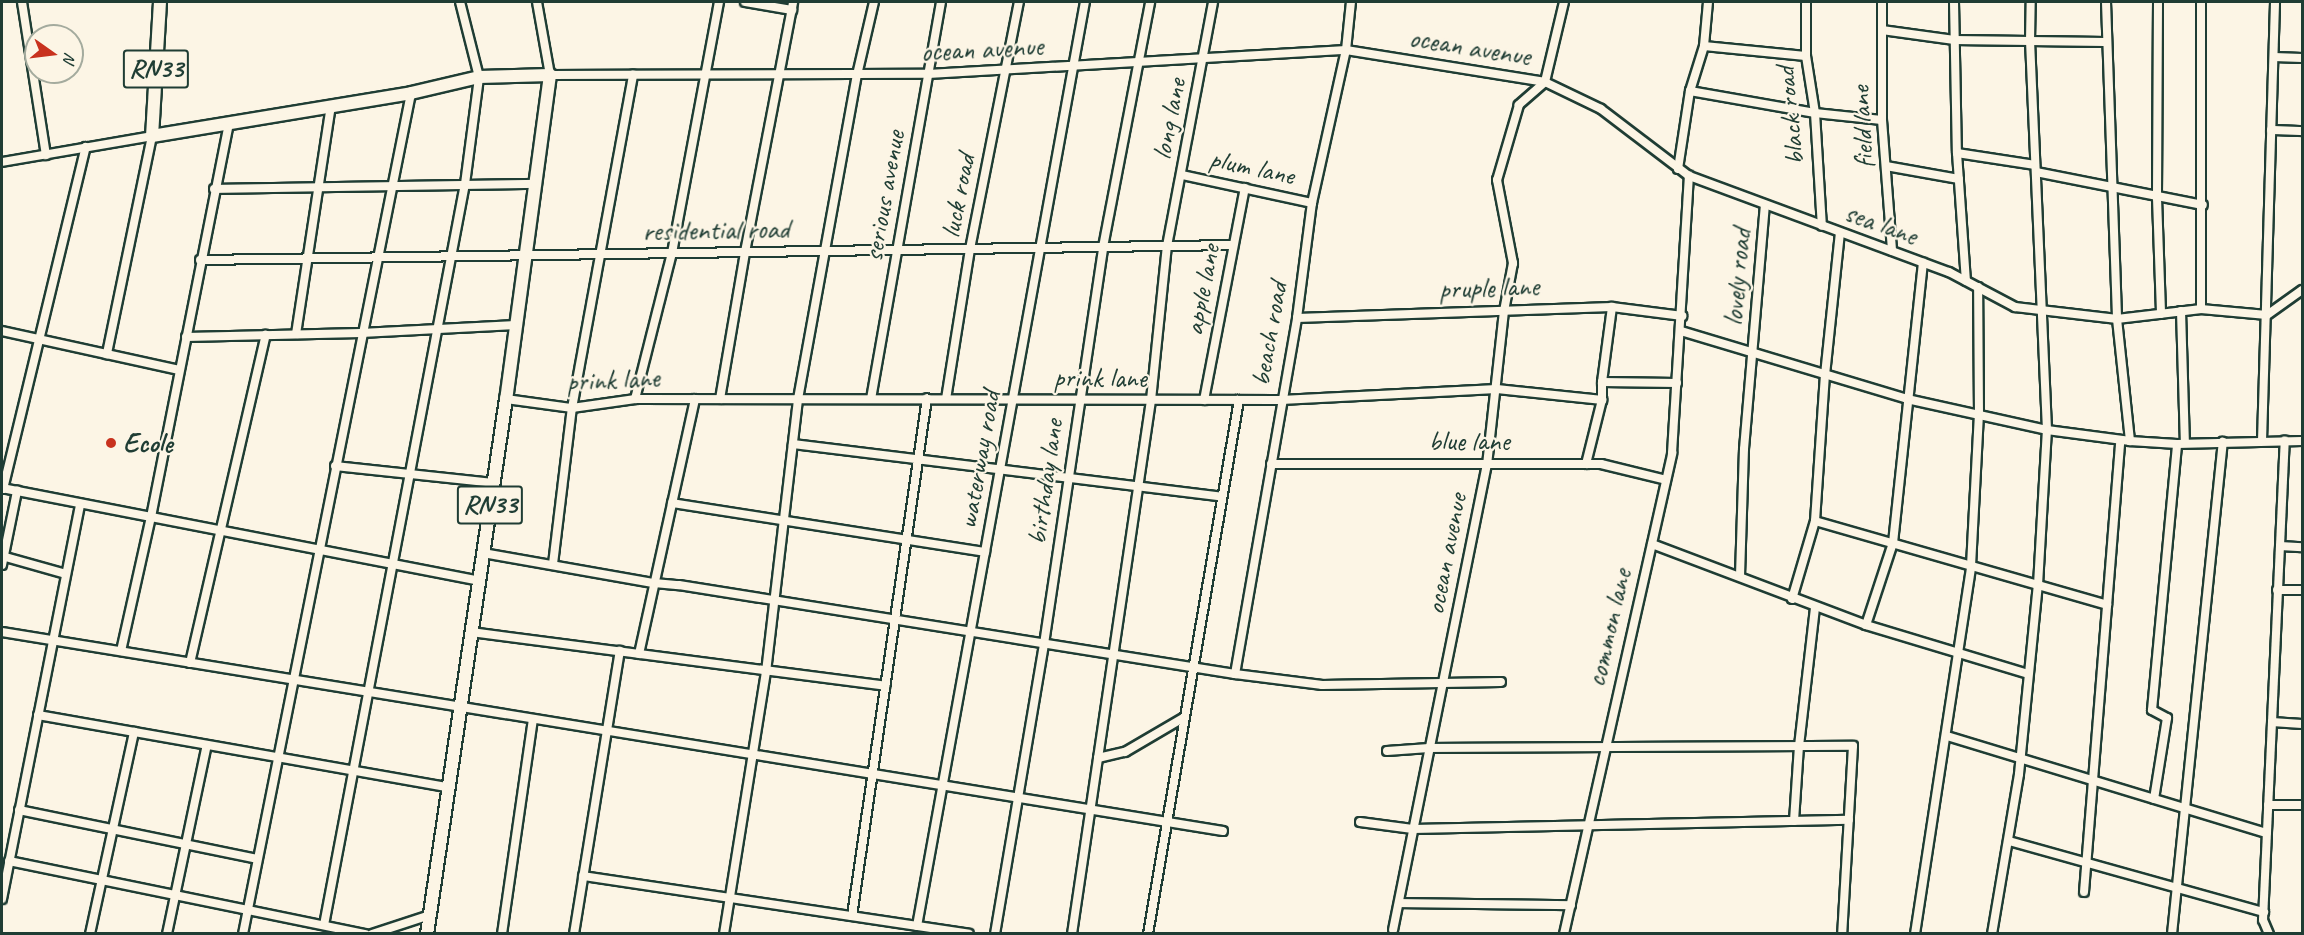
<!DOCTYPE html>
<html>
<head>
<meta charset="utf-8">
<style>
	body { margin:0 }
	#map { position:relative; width:2304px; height:935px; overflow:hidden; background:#fcf5e5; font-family:Caveat,sans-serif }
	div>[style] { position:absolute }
	.roads { filter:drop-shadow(2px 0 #1f3d34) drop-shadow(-2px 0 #1f3d34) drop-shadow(0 2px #1f3d34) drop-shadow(0 -2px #1f3d34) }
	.street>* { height:8px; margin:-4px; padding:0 4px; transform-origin:4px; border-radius:4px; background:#fcf5e5 }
	.primary>* { height:12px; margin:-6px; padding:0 6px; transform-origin:6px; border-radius:6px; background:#fcf5e5 }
	.dots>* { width:16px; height:16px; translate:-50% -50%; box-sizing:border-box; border:3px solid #fcf5e5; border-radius:50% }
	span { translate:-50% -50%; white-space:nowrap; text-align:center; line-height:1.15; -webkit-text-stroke:4.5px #fcf5e5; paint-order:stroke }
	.shield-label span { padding:2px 4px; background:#fcf5e5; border:2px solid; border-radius:4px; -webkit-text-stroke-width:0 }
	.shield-label { font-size:27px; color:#1f3d34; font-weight:700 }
	.street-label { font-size:28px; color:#1f3d34 }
	.poi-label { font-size:28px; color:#1f3d34; font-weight:700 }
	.left { translate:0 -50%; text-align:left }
	.frame { position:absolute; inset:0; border:3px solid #1f3d34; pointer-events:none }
	.north { position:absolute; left:24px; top:24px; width:60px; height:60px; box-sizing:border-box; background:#fcf5e5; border:2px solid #a4ab9e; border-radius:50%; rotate:104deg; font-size:16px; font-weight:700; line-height:24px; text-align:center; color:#1f3d34 }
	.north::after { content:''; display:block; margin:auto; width:21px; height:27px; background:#c8321e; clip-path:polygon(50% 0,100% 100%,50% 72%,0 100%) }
</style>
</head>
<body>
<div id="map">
	<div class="roads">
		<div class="street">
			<i style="left:22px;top:2px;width:155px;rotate:81.1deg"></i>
			<i style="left:537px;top:2px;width:74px;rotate:79.9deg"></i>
			<i style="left:550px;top:75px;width:378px;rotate:-0.2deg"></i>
			<i style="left:928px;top:74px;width:419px;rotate:-3.3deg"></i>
			<i style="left:1346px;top:50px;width:202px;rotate:9.1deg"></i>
			<i style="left:1545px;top:82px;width:35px;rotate:139deg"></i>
			<i style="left:1519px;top:105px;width:78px;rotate:106.3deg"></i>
			<i style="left:1497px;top:180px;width:85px;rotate:79.1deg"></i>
			<i style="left:1513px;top:263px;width:49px;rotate:100.6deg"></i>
			<i style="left:1504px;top:311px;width:154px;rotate:96.3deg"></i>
			<i style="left:1487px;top:464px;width:475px;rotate:101.4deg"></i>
			<i style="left:745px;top:2px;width:48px;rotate:9.7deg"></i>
			<i style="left:1564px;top:2px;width:82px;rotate:103.4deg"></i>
			<i style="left:1545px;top:82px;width:62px;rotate:25.7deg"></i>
			<i style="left:1601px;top:109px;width:111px;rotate:37.3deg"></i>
			<i style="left:1689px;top:176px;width:277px;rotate:20.3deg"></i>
			<i style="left:1949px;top:272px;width:75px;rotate:27.9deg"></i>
			<i style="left:2015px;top:307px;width:103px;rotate:6.7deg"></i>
			<i style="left:2117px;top:319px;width:85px;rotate:-6.8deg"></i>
			<i style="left:2201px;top:309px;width:66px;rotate:5.2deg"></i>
			<i style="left:2267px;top:315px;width:43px;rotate:-35.5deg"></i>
			<i style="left:1806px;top:2px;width:54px;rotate:90deg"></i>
			<i style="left:1806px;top:56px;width:58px;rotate:81deg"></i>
			<i style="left:1815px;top:113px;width:113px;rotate:86.5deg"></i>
			<i style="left:1882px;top:2px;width:118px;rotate:90deg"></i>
			<i style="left:1882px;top:120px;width:131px;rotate:85.6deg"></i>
			<i style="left:1954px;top:2px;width:151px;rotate:88.9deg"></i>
			<i style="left:1957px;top:153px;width:128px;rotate:86deg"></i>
			<i style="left:2106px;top:2px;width:317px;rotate:88deg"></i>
			<i style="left:2117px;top:319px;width:123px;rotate:83.9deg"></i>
			<i style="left:2158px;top:2px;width:196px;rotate:90.3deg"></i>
			<i style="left:2157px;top:198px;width:116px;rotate:88deg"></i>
			<i style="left:1882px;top:30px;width:73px;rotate:7.9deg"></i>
			<i style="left:1954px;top:40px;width:151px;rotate:0.8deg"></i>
			<i style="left:1704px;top:46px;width:102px;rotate:5.6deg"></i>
			<i style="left:2274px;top:57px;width:28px;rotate:2deg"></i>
			<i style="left:1690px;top:91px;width:127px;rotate:10deg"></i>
			<i style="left:1815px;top:113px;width:67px;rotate:6deg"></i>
			<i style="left:2271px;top:130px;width:31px;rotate:2deg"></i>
			<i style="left:1957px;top:153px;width:79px;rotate:8.7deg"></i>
			<i style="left:2px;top:162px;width:152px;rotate:-9.8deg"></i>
			<i style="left:152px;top:136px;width:223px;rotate:101.7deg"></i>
			<i style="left:1886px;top:166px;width:74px;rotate:10.1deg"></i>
			<i style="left:1678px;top:169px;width:79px;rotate:-81.3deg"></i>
			<i style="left:1690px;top:91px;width:47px;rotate:-72.7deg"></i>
			<i style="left:1704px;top:46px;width:44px;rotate:-84.8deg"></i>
			<i style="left:2036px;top:172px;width:170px;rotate:11.2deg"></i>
			<i style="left:1182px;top:175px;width:133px;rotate:12.2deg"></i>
			<i style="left:214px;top:189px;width:323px;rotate:-0.9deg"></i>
			<i style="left:200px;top:260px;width:1033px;rotate:-0.83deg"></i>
			<i style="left:2201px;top:309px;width:307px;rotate:-90deg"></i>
			<i style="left:2181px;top:311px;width:132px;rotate:88.3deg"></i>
			<i style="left:1297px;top:318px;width:315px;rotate:-2deg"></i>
			<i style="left:1612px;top:307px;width:71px;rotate:7.3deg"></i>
			<i style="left:2px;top:331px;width:181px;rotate:12.4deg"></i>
			<i style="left:1681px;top:331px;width:236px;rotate:16.7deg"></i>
			<i style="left:1907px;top:399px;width:143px;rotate:12.5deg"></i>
			<i style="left:2047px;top:430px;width:84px;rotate:7.5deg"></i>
			<i style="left:2130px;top:441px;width:47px;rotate:3.7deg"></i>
			<i style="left:2177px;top:444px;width:125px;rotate:-1.4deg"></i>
			<i style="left:296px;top:334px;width:231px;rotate:-81.3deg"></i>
			<i style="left:186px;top:337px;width:175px;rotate:-1.3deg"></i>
			<i style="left:361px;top:333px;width:155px;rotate:-3deg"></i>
			<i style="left:1602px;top:382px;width:76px;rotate:-82.4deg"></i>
			<i style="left:506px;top:399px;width:67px;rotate:7.8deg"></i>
			<i style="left:572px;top:408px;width:64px;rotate:-8.1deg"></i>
			<i style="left:635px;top:399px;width:646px;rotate:0.09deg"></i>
			<i style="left:1281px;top:400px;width:216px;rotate:-2.9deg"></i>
			<i style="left:1497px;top:389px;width:106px;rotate:6deg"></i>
			<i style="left:1602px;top:400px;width:18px;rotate:-90deg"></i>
			<i style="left:1602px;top:382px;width:75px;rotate:0.8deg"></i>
			<i style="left:635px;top:399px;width:151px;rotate:-75.8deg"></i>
			<i style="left:672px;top:253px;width:255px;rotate:-79.4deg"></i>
			<i style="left:720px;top:399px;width:149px;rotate:-80.3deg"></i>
			<i style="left:745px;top:252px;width:255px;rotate:-79.1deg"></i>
			<i style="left:871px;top:399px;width:403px;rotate:-80deg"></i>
			<i style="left:946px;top:399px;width:152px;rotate:-80.9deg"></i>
			<i style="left:970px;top:249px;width:252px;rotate:-78.8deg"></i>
			<i style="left:1204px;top:400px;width:216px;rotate:-79.1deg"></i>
			<i style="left:2262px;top:441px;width:439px;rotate:-88.3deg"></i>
			<i style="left:793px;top:444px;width:432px;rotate:7deg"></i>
			<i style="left:1271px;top:464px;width:330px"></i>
			<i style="left:1601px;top:464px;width:67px;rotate:13.8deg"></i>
			<i style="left:1586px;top:464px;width:66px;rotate:-76deg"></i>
			<i style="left:335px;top:466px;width:159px;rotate:6.1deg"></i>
			<i style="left:2px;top:488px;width:486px;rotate:11deg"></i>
			<i style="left:3px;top:489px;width:352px;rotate:-76.4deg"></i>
			<i style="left:672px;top:503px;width:317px;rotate:8.9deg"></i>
			<i style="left:1815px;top:521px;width:304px;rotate:16deg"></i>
			<i style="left:1652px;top:544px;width:229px;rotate:20.7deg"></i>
			<i style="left:1866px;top:625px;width:169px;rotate:16.8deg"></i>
			<i style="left:2280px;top:546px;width:22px;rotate:3deg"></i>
			<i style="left:483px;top:553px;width:174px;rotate:10deg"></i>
			<i style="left:654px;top:583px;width:25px;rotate:5deg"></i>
			<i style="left:679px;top:585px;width:563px;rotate:9.09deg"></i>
			<i style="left:1235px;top:674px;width:88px;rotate:7.2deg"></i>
			<i style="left:1322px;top:685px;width:179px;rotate:-1deg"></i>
			<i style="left:2px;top:556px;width:66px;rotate:15.7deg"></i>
			<i style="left:553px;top:564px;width:157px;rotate:-83.1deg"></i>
			<i style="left:572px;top:408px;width:339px;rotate:-79.6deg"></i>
			<i style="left:2px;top:565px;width:76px;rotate:-78.5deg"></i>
			<i style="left:1740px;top:576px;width:127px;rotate:-88.2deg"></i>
			<i style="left:1744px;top:449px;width:245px;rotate:-85.1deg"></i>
			<i style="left:2277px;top:590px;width:25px"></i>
			<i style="left:1792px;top:599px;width:81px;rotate:-73.6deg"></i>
			<i style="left:1815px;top:521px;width:146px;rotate:-86.1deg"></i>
			<i style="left:1825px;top:375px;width:143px;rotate:-84deg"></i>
			<i style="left:1866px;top:625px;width:86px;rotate:-71.8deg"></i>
			<i style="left:1893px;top:543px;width:282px;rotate:-83.9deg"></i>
			<i style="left:2px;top:632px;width:1237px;rotate:9.26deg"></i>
			<i style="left:471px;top:632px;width:418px;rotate:7.4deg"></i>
			<i style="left:121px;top:651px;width:137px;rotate:-77.4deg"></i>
			<i style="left:151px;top:517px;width:402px;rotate:-78.8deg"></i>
			<i style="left:639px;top:654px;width:261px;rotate:-77.6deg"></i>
			<i style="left:190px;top:663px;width:337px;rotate:-77deg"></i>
			<i style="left:1235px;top:674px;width:361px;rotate:-80.1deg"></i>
			<i style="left:1297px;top:318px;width:116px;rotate:-82.6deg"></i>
			<i style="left:1312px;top:203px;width:157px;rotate:-77.5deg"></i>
			<i style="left:1346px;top:50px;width:48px;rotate:-84.1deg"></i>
			<i style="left:38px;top:715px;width:416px;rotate:10deg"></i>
			<i style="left:2272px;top:722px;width:30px;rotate:4deg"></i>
			<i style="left:1947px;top:736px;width:334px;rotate:16.9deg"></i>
			<i style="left:1387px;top:751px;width:42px;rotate:-4.1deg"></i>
			<i style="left:1429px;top:748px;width:424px;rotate:-0.3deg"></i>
			<i style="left:1853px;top:746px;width:188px;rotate:93.3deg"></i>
			<i style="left:1098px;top:758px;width:28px;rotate:-13deg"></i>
			<i style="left:1125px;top:752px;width:67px;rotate:-30.4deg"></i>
			<i style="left:2154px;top:799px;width:82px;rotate:-80.9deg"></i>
			<i style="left:2167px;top:718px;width:17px;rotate:-152deg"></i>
			<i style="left:2152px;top:710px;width:267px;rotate:-84.6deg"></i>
			<i style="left:2268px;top:805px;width:34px"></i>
			<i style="left:19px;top:810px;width:243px;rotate:11.6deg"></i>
			<i style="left:1794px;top:821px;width:75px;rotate:-86.2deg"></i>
			<i style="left:1799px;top:746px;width:140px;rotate:-83.4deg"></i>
			<i style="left:1360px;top:822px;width:53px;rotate:7.5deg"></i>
			<i style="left:1413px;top:829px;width:436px;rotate:-1.2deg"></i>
			<i style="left:2009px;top:841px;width:265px;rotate:15.6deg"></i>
			<i style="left:9px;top:861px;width:364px;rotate:11.6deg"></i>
			<i style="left:583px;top:876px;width:390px;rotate:8.5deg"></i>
			<i style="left:2084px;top:892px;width:453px;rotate:-85.4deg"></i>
			<i style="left:2px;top:899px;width:403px;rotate:-78.8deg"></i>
			<i style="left:1399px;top:903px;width:172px;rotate:0.7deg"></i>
			<i style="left:852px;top:916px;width:523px;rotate:-81.76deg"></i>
			<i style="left:324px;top:925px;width:754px;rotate:-79.23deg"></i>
			<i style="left:465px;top:184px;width:108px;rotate:-82.5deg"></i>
			<i style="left:479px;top:77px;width:77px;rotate:-104.2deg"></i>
			<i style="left:917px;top:926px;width:939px;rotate:-79.7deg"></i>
			<i style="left:90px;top:934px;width:207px;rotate:-77.7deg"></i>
			<i style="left:167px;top:934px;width:193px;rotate:-78.1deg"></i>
			<i style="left:243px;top:934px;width:858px;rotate:-78.7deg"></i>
			<i style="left:372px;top:934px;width:61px;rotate:-18.1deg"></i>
			<i style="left:502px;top:934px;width:217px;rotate:-81.8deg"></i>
			<i style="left:574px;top:934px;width:287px;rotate:-80.8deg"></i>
			<i style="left:724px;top:934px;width:265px;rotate:-80.9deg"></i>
			<i style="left:766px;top:672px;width:275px;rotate:-83.3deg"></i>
			<i style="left:798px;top:399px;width:329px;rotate:-79.7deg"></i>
			<i style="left:857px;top:75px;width:75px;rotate:-76.9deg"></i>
			<i style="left:995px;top:934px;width:294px;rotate:-80.4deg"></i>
			<i style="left:1044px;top:644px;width:401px;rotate:-81.5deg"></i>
			<i style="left:1103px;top:247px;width:249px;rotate:-79.1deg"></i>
			<i style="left:1072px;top:934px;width:540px;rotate:-81.58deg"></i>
			<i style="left:1151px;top:400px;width:155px;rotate:-84.1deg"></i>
			<i style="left:1167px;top:246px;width:248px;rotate:-79.3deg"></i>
			<i style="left:1148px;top:934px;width:542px;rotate:-80.33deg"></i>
			<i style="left:1564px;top:934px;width:493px;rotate:-77.3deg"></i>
			<i style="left:1672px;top:453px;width:278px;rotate:-86.5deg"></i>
			<i style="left:1915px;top:934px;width:372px;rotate:-81.3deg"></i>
			<i style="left:1971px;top:566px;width:151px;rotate:-87deg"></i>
			<i style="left:1979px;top:415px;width:128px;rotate:-90.4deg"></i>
			<i style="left:1992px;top:934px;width:162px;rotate:-80.4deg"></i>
			<i style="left:2019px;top:774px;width:190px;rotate:-84.3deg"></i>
			<i style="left:2038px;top:585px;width:155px;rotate:-86.7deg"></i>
			<i style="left:2047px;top:430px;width:389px;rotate:-92.5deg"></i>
			<i style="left:2030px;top:41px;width:39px;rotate:-89deg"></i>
			<i style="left:2172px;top:934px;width:495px;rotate:-84.1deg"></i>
			<i style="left:2269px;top:934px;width:15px;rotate:-113deg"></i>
			<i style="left:2263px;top:920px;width:480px;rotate:-87.4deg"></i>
		</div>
		<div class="primary">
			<i style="left:160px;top:2px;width:134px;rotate:93.4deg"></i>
			<i style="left:152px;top:136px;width:263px;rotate:-9.4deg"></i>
			<i style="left:411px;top:93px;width:70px;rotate:-13.2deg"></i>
			<i style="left:479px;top:77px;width:71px;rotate:-1.6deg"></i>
			<i style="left:550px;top:75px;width:327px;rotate:97.7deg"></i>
			<i style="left:506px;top:399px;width:541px;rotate:98.4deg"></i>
		</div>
	</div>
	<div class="dots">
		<i style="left:111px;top:443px;background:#c8321e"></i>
	</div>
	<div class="shield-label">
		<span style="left:156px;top:69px">RN33</span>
		<span style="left:490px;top:505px">RN33</span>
	</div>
	<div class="street-label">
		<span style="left:1470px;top:47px;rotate:9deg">ocean avenue</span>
		<span style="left:982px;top:49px;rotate:-3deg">ocean avenue</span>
		<span style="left:1790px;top:116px;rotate:-96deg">black road</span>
		<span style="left:1169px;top:119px;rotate:-79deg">long lane</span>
		<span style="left:1862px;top:127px;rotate:-93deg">field lane</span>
		<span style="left:1252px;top:167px;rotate:12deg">plum lane</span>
		<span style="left:884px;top:196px;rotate:-80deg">serious avenue</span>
		<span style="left:958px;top:196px;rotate:-79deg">luck road</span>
		<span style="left:1881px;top:224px;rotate:20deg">sea lane</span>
		<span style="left:716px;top:230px;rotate:-1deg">residential road</span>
		<span style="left:1737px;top:277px;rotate:-85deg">lovely road</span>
		<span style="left:1489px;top:288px;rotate:-2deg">pruple lane</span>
		<span style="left:1202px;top:290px;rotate:-79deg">apple lane</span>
		<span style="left:1269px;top:334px;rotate:-80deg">beach road</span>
		<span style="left:1100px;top:378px">prink lane</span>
		<span style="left:613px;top:380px;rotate:-3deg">prink lane</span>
		<span style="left:1469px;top:441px">blue lane</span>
		<span style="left:979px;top:460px;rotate:-80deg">waterway road</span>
		<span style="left:1045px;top:482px;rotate:-82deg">birthday lane</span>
		<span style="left:1446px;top:554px;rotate:-79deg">ocean avenue</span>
		<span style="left:1609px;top:628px;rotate:-77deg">common lane</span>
	</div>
	<div class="poi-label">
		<span class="left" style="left:123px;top:443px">Ecole</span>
	</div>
	<div class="frame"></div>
	<div class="north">N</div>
</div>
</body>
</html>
